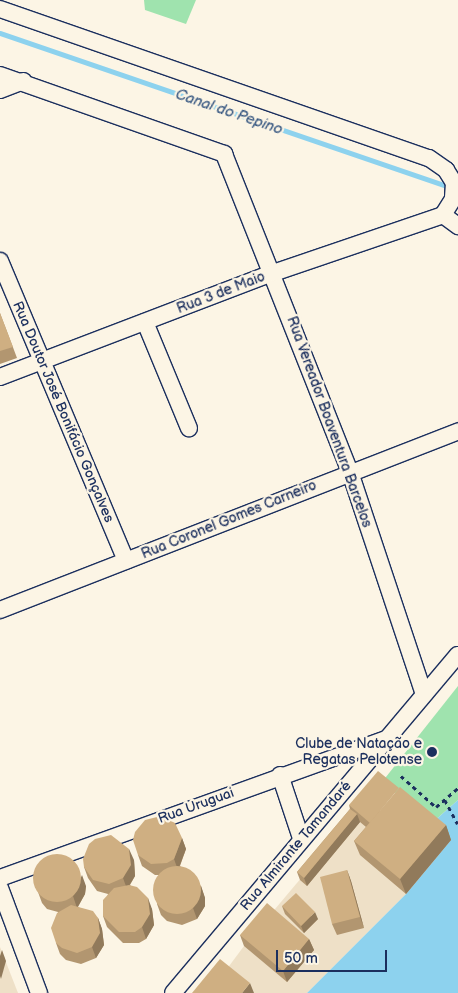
<!DOCTYPE html>
<html>
<head>
<meta charset="utf-8">
<style>
	body { margin:0 }
	#map { position:relative; width:458px; height:993px; overflow:hidden; background:#fcf5e5; font-family:"Balsamiq Sans",sans-serif }
	div>[style] { position:absolute }
	.built>* { inset:0; background:#eee0c7 }
	.green>* { inset:0; background:#9fe3ae }
	.water>* { inset:0; background:#8dd2ee }
	.stream>* { height:4.5px; margin:-2.25px; padding:0 2.25px; transform-origin:2.25px; border-radius:2.25px; background:#8dd2ee }
	.path>* { height:2.5px; margin-top:-1.25px; transform-origin:0; background:repeating-linear-gradient(90deg,#1b2f5e 0 4px,transparent 0 8px) }
	.roads { filter:drop-shadow(1px 0 #1b2f5e) drop-shadow(-1px 0 #1b2f5e) drop-shadow(0 1px #1b2f5e) drop-shadow(0 -1px #1b2f5e) }
	.minor>* { height:16px; margin:-8px; padding:0 8px; transform-origin:8px; border-radius:8px; background:#fcf5e5 }
	.wall>* { inset:0; background:#b29670 }
	.shaded-wall>* { inset:0; background:#917a5b }
	.building>* { inset:0; background:#cfaf82 }
	.round { border-radius:50% }
	.dots>* { width:14px; height:14px; translate:-50% -50%; box-sizing:border-box; border:2px solid #fcf5e5; border-radius:50% }
	span { translate:-50% -50%; white-space:nowrap; text-align:center; line-height:1.15; -webkit-text-stroke:4.5px #fcf5e5; paint-order:stroke }
	.street-label { font-size:14px; color:#1b2f5e }
	.poi-label { font-size:14px; color:#1b2f5e }
	.right { translate:-100% -50%; text-align:right }
	.water-label { font-size:15px; color:#385882; font-style:italic }
	.scale { position:absolute; left:276px; top:950px; width:111px; height:22px; box-sizing:border-box; border:2px solid #1b2f5e; border-top:0; padding-left:6px; font-size:15px; line-height:18px; white-space:nowrap; color:#1b2f5e; -webkit-text-stroke:4px #fcf5e5; paint-order:stroke }
</style>
</head>
<body>
<div id="map">
	<div class="built">
		<i style="clip-path:polygon(382px 782px,406px 894px,307px 993px,209px 993px,244px 946px)"></i>
		<i style="clip-path:polygon(0 947px,18px 993px,0 993px)"></i>
	</div>
	<div class="green">
		<i style="clip-path:polygon(144px 0,196px 0,186px 24px,145px 10px)"></i>
		<i style="clip-path:polygon(458px 686px,458px 800px,432px 823px,382px 782px)"></i>
	</div>
	<div class="water">
		<i style="clip-path:polygon(458px 800px,458px 993px,307px 993px,406px 894px,451px 840px,432px 823px)"></i>
	</div>
	<div class="stream">
		<i style="left:0;top:33px;width:477px;rotate:18.9deg"></i>
	</div>
	<div class="path">
		<i style="left:401px;top:776px;width:47px;rotate:41.5deg"></i>
		<i style="left:436px;top:807px;width:29px;rotate:-41deg"></i>
		<i style="left:445px;top:800px;width:27px;rotate:62deg"></i>
	</div>
	<div class="roads">
		<div class="minor">
			<i style="left:0;top:9px;width:454px;rotate:19.2deg"></i>
			<i style="left:429px;top:158px;width:21px;rotate:35deg"></i>
			<i style="left:446px;top:170px;width:15px;rotate:58deg"></i>
			<i style="left:454px;top:183px;width:16px;rotate:94deg"></i>
			<i style="left:453px;top:199px;width:19px;rotate:122deg"></i>
			<i style="left:0;top:75px;width:238px;rotate:19.4deg"></i>
			<i style="left:224px;top:154px;width:342px;rotate:68.4deg"></i>
			<i style="left:350px;top:472px;width:234px;rotate:71.6deg"></i>
			<i style="left:0;top:90px;width:25px;rotate:-21deg"></i>
			<i style="left:443px;top:215px;width:19px;rotate:36deg"></i>
			<i style="left:0;top:261px;width:325px;rotate:67.2deg"></i>
			<i style="left:145px;top:322px;width:115px;rotate:67.5deg"></i>
			<i style="left:0;top:377px;width:292px;rotate:-20.9deg"></i>
			<i style="left:273px;top:273px;width:180px;rotate:-18.8deg"></i>
			<i style="left:0;top:610px;width:492px;rotate:-21.3deg"></i>
			<i style="left:280px;top:775px;width:66px;rotate:71.6deg"></i>
			<i style="left:0;top:878px;width:411px;rotate:-19.8deg"></i>
			<i style="left:0;top:888px;width:112px;rotate:69.6deg"></i>
			<i style="left:173px;top:993px;width:442px;rotate:-49.9deg"></i>
		</div>
	</div>
	<div class="wall">
		<i style="clip-path:polygon(0 313px,17px 358px,0 364px)"></i>
		<i style="clip-path:polygon(349px 805px,446px 825px,451px 840px,406px 894px,360px 855px,354px 841px,366px 827px,360px 822px,307px 886px,300px 880px,297px 872px,350px 809px)"></i>
		<i style="clip-path:polygon(182px 838px,186px 849px,180px 866px,201px 886px,205px 898px,205px 906px,197px 919px,182px 925px,167px 921px,161px 915px,157px 904px,159px 875px,155px 875px,142px 866px,138px 855px)"></i>
		<i style="clip-path:polygon(134px 860px,135px 876px,130px 885px,152px 909px,154px 925px,146px 939px,139px 943px,123px 943px,107px 927px,103px 916px,108px 894px,97px 891px,88px 878px,84px 867px)"></i>
		<i style="clip-path:polygon(347px 870px,351px 881px,364px 928px,337px 935px,332px 924px)"></i>
		<i style="clip-path:polygon(86px 886px,85px 894px,78px 907px,98px 918px,102px 929px,104px 945px,96px 958px,81px 964px,66px 960px,60px 954px,56px 943px,58px 912px,47px 909px,42px 903px,38px 892px)"></i>
		<i style="clip-path:polygon(282px 906px,318px 919px,304px 933px,285px 914px)"></i>
		<i style="clip-path:polygon(240px 935px,309px 939px,314px 950px,287px 982px,244px 946px)"></i>
	</div>
	<div class="shaded-wall">
		<i style="clip-path:polygon(357px 814px,360px 822px,307px 886px,304px 878px)"></i>
		<i style="clip-path:polygon(446px 825px,451px 840px,406px 894px,400px 879px)"></i>
		<i style="clip-path:polygon(182px 838px,186px 849px,178px 870px,174px 859px)"></i>
		<i style="clip-path:polygon(129px 849px,134px 860px,135px 876px,127px 889px,123px 878px)"></i>
		<i style="clip-path:polygon(347px 870px,351px 881px,364px 928px,360px 917px)"></i>
		<i style="clip-path:polygon(82px 875px,86px 886px,85px 894px,77px 908px,73px 896px)"></i>
		<i style="clip-path:polygon(201px 886px,205px 898px,205px 906px,197px 919px,193px 908px)"></i>
		<i style="clip-path:polygon(148px 898px,152px 909px,154px 925px,146px 939px,142px 927px)"></i>
		<i style="clip-path:polygon(315px 912px,318px 919px,304px 933px,301px 926px)"></i>
		<i style="clip-path:polygon(98px 918px,102px 929px,104px 945px,96px 958px,92px 947px)"></i>
		<i style="clip-path:polygon(309px 939px,314px 950px,287px 982px,283px 971px)"></i>
		<i style="clip-path:polygon(2px 950px,6px 961px,1px 979px,0 976px,0 956px)"></i>
		<i style="clip-path:polygon(250px 983px,254px 993px,242px 993px)"></i>
	</div>
	<div class="building">
		<i style="clip-path:polygon(0 313px,13px 347px,0 351px)"></i>
		<i style="clip-path:polygon(378px 771px,399px 788px,370px 823px,349px 805px)"></i>
		<i style="clip-path:polygon(400px 787px,446px 825px,400px 879px,354px 841px)"></i>
		<i style="clip-path:polygon(350px 809px,357px 814px,304px 878px,297px 872px)"></i>
		<i style="clip-path:polygon(161px 816px,175px 823px,182px 838px,174px 859px,167px 863px,151px 864px,138px 855px,133px 840px,135px 832px,145px 820px)"></i>
		<i style="clip-path:polygon(111px 835px,129px 849px,131px 865px,123px 878px,109px 884px,93px 880px,84px 867px,83px 859px,89px 844px,95px 839px)"></i>
		<i class="round" style="left:33px;top:854px;width:48px;height:48px"></i>
		<i class="round" style="left:153px;top:866px;width:48px;height:48px"></i>
		<i style="clip-path:polygon(347px 870px,360px 917px,332px 924px,320px 877px)"></i>
		<i style="clip-path:polygon(129px 885px,137px 887px,148px 898px,150px 914px,142px 927px,135px 932px,119px 932px,103px 916px,103px 900px,114px 888px)"></i>
		<i style="clip-path:polygon(296px 893px,315px 912px,301px 926px,282px 906px)"></i>
		<i style="clip-path:polygon(267px 903px,309px 939px,283px 971px,240px 935px)"></i>
		<i style="clip-path:polygon(71px 905px,93px 911px,98px 918px,100px 933px,92px 947px,77px 953px,62px 948px,56px 943px,51px 928px,57px 913px)"></i>
		<i style="clip-path:polygon(220px 959px,250px 983px,242px 993px,192px 993px)"></i>
	</div>
	<div class="dots">
		<i style="left:432px;top:752px;background:#1b2f5e"></i>
	</div>
	<div class="street-label">
		<span style="left:221px;top:293px;rotate:-21deg">Rua 3 de Maio</span>
		<span style="left:63px;top:412px;rotate:67deg">Rua Doutor José Bonifácio Gonçalves</span>
		<span style="left:329px;top:422px;rotate:70deg">Rua Vereador Boaventura Barcelos</span>
		<span style="left:229px;top:520px;rotate:-22deg">Rua Coronel Gomes Carneiro</span>
		<span style="left:196px;top:806px;rotate:-20deg">Rua Uruguai</span>
		<span style="left:296px;top:846px;rotate:-50deg">Rua Almirante Tamandaré</span>
	</div>
	<div class="poi-label">
		<span class="right" style="left:422px;top:752px">Clube de Natação e<br>Regatas Pelotense</span>
	</div>
	<div class="water-label">
		<span style="left:229px;top:112px;rotate:19deg">Canal do Pepino</span>
	</div>
	<div class="scale">50 m</div>
</div>
</body>
</html>
